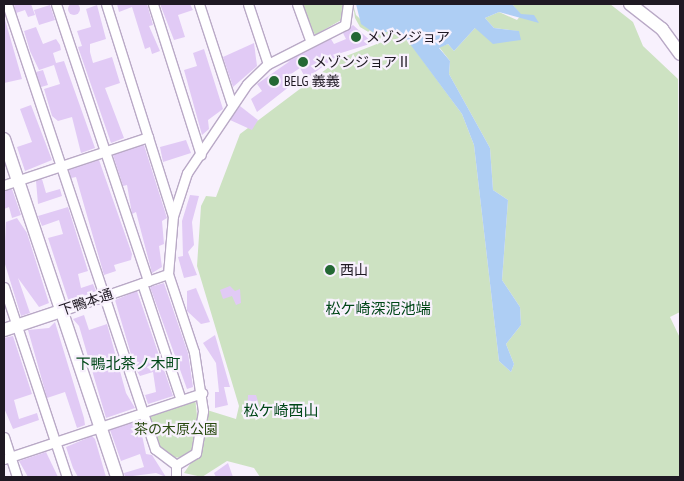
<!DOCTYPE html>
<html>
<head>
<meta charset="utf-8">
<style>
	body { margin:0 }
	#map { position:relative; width:684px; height:481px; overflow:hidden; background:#f8f1fd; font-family:"PT Sans Narrow","Noto Sans JP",sans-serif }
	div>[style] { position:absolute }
	.green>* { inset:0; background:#cde2c2 }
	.water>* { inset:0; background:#aecef4 }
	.building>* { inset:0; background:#e1caf5 }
	.round { border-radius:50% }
	.roads { filter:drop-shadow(1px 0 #b9a9c6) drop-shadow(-1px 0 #b9a9c6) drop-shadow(0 1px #b9a9c6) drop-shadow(0 -1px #b9a9c6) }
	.street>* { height:9px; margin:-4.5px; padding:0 4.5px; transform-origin:4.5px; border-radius:4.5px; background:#fff }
	.secondary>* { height:12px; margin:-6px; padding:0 6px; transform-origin:6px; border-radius:6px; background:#fff }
	.dots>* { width:14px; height:14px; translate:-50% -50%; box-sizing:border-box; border:2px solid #f8f1fd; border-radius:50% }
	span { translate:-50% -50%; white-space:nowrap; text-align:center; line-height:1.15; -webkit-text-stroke:4.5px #f8f1fd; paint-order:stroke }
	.poi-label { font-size:14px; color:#1f1923 }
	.left { translate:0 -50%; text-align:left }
	.street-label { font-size:14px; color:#1f1923 }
	.park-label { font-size:14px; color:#294a10 }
	.neighbourhood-label { font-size:15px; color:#004718 }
	.frame { position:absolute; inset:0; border:5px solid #1f1923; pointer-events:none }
</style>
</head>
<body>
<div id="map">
	<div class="green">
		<i style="clip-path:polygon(301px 4px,344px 4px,343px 19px,315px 35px)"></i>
		<i style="clip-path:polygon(353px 4px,356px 15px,377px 35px,389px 31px,407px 39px,462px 114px,474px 145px,499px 361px,511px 372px,514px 364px,506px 344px,521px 325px,520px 307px,502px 280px,508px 200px,493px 190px,490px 148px,449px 74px,450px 61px,439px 47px,448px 44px,454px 51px,475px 28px,519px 31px,494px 28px,485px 18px,499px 12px,517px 20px,521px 15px,512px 4px,610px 4px,633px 22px,643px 46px,678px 79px,680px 312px,670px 317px,680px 338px,680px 477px,260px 477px,254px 468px,227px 461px,202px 477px,184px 473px,199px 451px,207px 410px,236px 419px,239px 406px,197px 266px,201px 206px,206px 196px,216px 197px,240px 134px,341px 58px,382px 42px,382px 36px,380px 39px,360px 27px,355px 18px)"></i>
		<i style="clip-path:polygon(195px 397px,200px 445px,185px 458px,169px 457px,157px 445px,147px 420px,150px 413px)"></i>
	</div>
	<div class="water">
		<i style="clip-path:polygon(356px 4px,512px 4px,521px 14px,534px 15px,539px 23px,499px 12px,485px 18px,494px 28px,519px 31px,521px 40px,493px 44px,475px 28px,454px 51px,448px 44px,439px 48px,450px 61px,449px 74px,490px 148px,493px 190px,508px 200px,502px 280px,520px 307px,521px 325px,506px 344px,514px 364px,511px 372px,499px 361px,474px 145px,462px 114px,407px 40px,389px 31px,377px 35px,361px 24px)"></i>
	</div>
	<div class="building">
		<i class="round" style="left:68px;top:3px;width:12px;height:12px"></i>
		<i style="clip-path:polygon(14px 4px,31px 4px,35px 15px,28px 17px,25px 10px,16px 13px)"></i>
		<i style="clip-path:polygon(117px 4px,147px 4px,153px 25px,149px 26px,160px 51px,152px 54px,150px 47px,145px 49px,132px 7px,119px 12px)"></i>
		<i style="clip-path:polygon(160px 4px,190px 4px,193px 10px,178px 15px,185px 37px,174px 40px)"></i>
		<i style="clip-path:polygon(50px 5px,55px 20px,39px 25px,34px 10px)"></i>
		<i style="clip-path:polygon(97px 5px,106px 39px,90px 44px,90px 52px,93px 63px,112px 57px,120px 83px,105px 88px,124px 138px,111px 143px,78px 47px,82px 46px,77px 31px,91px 27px,86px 9px)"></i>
		<i style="clip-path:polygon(4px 16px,22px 79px,4px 83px)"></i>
		<i style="clip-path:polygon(353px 25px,373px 43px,341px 53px,306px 79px,300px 68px,285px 78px,290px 86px,257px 112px,251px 99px,262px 91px,257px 84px,290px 61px,284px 63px,331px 39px,334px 44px,346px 39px,343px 33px)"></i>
		<i style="clip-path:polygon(36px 27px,43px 44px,56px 39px,60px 45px,61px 50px,53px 53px,56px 63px,64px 61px,95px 148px,81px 153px,72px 117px,58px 121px,52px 116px,44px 89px,60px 84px,54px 65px,39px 70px,30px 51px,24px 31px)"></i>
		<i style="clip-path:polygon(254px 43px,257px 66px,233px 87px,223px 57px)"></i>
		<i style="clip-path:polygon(204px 49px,223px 109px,208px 120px,209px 129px,202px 135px,184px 70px,197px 66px,193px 53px)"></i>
		<i style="clip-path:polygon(43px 70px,48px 85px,41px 87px,36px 72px)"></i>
		<i style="clip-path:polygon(31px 105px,52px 160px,25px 171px,17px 147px,32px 142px,20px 109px)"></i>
		<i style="clip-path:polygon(240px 106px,258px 120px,252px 130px,230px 120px)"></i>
		<i style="clip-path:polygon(186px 140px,191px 153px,163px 162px,160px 147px)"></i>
		<i style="clip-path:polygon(144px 145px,167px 218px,162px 221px,164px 244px,159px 246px,162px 267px,152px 273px,136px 212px,132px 214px,127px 185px,123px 186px,113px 155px)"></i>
		<i style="clip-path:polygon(99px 160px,132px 254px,131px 260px,114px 265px,116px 271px,104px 275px,76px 177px,71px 178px,69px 170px)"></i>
		<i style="clip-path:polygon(42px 179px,46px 193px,60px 189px,62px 196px,38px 204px,36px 181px)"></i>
		<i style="clip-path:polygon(12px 189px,21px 215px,12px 218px,9px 207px,4px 209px,4px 191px)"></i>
		<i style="clip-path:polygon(190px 195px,199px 196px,192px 222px,194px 245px,188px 252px,197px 275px,184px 278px,178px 257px,183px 256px,182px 221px)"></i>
		<i style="clip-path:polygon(68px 207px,88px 271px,78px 274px,81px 288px,93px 284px,96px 291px,69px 302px,48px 238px,63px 234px,59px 220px,42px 226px,38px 216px)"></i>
		<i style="clip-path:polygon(17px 218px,27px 233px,49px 303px,39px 307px,18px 278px,30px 313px,21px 316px,4px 261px,6px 222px)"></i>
		<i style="clip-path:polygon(164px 283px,188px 353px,193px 387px,187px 389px,150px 287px)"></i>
		<i style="clip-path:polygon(230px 286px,235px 291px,240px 289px,241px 303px,236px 305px,232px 296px,223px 299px,220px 290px)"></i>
		<i style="clip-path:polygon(196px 288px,210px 322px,201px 324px,187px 311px,187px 291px)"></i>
		<i style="clip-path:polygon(137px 291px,173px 396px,148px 404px,145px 395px,156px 392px,153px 372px,140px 376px,135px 368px,115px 300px)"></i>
		<i style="clip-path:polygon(84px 315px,89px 330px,107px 324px,126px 393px,135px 408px,106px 418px,79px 326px,73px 319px)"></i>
		<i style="clip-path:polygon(55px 322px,84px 418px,85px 425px,77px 428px,65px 392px,47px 398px,28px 330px,49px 328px)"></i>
		<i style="clip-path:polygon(215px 335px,230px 387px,224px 387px,228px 405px,215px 408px,215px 392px,219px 392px,216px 363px,203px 343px)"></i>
		<i style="clip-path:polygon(13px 336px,32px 394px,14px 400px,19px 419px,37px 413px,39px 420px,13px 429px,4px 408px,4px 338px)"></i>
		<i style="clip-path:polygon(248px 395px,256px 395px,259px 405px,254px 416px,247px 416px)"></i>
		<i style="clip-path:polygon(139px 421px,146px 454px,152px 455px,166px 477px,156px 473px,125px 477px,124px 473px,144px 467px,140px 454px,121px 461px,110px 430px)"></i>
		<i style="clip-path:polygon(92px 436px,95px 439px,106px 477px,78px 477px,73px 468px,66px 447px)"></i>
		<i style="clip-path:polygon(46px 452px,58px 477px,28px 477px,19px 461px)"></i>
		<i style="clip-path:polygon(228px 463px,233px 477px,216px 477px,214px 473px)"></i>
	</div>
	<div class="roads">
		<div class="street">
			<i style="left:7px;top:4px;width:469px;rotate:71.6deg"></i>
			<i style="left:155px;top:449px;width:26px;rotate:37deg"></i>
			<i style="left:56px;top:4px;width:292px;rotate:71.6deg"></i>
			<i style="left:106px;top:4px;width:222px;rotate:72.5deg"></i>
			<i style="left:153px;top:4px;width:158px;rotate:72.4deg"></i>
			<i style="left:199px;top:4px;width:103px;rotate:71.9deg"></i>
			<i style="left:248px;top:4px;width:63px;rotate:71.6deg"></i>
			<i style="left:297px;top:4px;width:38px;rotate:70deg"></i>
			<i style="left:4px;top:185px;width:152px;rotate:-18.4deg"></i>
			<i style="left:142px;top:283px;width:123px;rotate:71.6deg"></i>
			<i style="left:4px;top:287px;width:200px;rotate:71.7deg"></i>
			<i style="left:61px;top:311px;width:113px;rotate:-19.1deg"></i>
			<i style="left:4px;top:437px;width:42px;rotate:72deg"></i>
			<i style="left:4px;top:459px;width:209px;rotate:-18.4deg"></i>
			<i style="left:176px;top:465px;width:23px;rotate:-31deg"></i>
			<i style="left:196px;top:453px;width:43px;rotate:-80.5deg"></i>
			<i style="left:203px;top:411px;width:60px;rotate:-98.7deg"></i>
			<i style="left:194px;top:352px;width:82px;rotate:-108.4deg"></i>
			<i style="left:168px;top:274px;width:58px;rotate:-85.1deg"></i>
			<i style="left:173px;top:216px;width:45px;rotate:-72deg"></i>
			<i style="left:187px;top:173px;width:107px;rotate:-56deg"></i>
			<i style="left:247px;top:84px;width:29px;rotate:-44deg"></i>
			<i style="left:268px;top:64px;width:86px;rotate:-26.9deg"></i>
			<i style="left:345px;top:25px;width:21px;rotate:-82deg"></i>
			<i style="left:176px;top:477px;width:12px;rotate:-90deg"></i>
		</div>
		<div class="secondary">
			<i style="left:630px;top:4px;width:41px;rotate:38deg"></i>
			<i style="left:662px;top:29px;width:31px;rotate:54deg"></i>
			<i style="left:4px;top:139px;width:356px;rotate:71.5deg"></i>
			<i style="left:4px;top:330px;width:60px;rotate:-18.4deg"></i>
		</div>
	</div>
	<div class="dots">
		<i style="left:356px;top:37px;background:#246834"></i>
		<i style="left:303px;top:62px;background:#246834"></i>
		<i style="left:274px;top:81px;background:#246834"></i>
		<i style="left:330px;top:270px;background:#246834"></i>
	</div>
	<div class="poi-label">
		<span class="left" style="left:366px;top:37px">メゾンジョア</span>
		<span class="left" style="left:313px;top:62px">メゾンジョアⅡ</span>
		<span class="left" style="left:284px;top:81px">BELG 義義</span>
		<span class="left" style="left:340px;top:270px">西山</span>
	</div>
	<div class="street-label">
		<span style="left:86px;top:302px;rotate:-19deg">下鴨本通</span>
	</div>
	<div class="park-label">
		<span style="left:176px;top:429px">茶の木原公園</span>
	</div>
	<div class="neighbourhood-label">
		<span style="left:378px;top:309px">松ケ崎深泥池端</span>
		<span style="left:128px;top:364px">下鴨北茶ノ木町</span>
		<span style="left:281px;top:411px">松ケ崎西山</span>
	</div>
	<div class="frame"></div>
</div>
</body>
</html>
